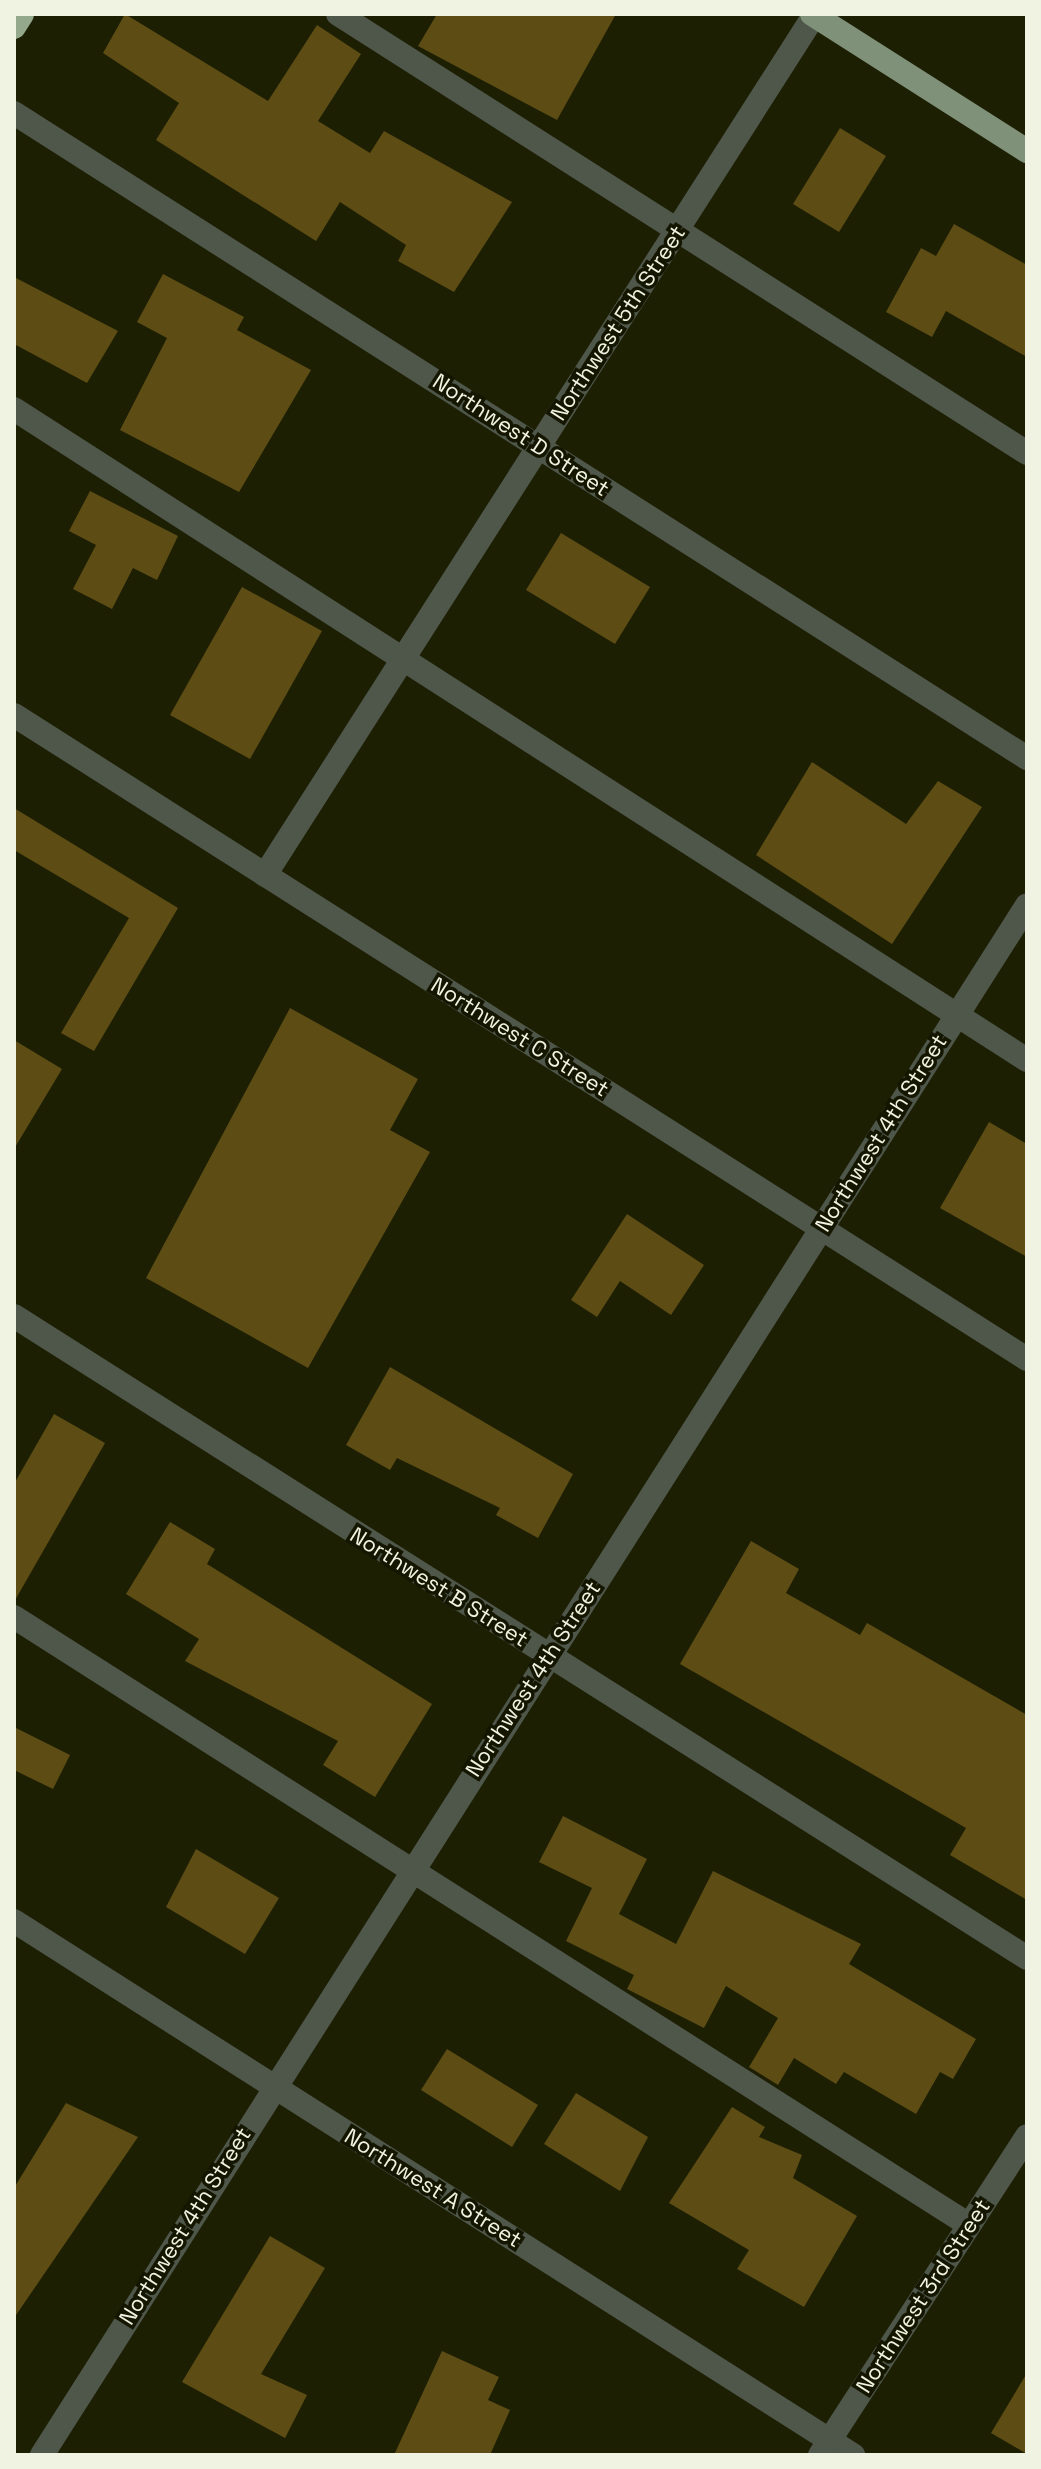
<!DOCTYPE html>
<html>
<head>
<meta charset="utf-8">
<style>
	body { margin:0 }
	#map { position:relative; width:1041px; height:2469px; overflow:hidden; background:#1d1f03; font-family:"Space Grotesk",sans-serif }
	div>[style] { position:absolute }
	.building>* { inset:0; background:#5d4c14 }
	.minor>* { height:24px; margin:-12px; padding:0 12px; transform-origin:12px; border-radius:12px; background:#4f574b }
	.major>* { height:24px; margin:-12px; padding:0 12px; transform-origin:12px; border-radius:12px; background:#80917a }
	.highway>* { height:24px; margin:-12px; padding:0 12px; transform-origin:12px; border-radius:12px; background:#94a88c }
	span { translate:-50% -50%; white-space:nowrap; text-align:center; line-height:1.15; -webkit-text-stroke:7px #141600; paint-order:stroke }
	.street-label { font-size:22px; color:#f0f3e1 }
	.frame { position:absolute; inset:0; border:16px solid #f0f3e1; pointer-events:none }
</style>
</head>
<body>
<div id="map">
	<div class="building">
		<i style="clip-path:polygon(125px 14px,268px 101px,317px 25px,361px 54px,318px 121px,370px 153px,384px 131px,512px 202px,454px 292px,398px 261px,406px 245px,340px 202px,316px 241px,156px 140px,179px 103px,103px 53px)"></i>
		<i style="clip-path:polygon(437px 14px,616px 14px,557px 120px,418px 46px)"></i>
		<i style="clip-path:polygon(840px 128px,886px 156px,839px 232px,793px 204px)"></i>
		<i style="clip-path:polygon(954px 224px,1027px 265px,1027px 357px,946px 311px,932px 337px,886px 312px,921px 248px,936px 256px)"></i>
		<i style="clip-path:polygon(163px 274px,244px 317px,237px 330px,311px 370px,239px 492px,120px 430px,167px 338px,137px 322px)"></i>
		<i style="clip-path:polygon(14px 277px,118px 331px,87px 383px,14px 344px)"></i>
		<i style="clip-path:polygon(90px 491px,178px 536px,157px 580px,133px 568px,112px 609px,73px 589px,96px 545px,69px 531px)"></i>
		<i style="clip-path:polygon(561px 533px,650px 587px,615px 644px,526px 590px)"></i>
		<i style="clip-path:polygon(242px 587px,322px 631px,250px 759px,170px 715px)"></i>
		<i style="clip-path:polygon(812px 762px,906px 824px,938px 781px,982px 807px,892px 944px,756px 855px)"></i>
		<i style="clip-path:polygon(14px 808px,178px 908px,94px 1051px,61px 1033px,129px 918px,14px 850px)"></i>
		<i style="clip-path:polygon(290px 1008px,418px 1079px,390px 1130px,430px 1152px,308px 1368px,146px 1278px)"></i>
		<i style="clip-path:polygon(14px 1040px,62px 1069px,14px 1149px)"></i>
		<i style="clip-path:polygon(989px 1122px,1027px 1144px,1027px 1257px,940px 1208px)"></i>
		<i style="clip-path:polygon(627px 1214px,704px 1265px,671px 1315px,620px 1281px,597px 1317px,571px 1300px)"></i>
		<i style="clip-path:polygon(390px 1367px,573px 1474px,538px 1538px,496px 1515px,500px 1508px,397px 1458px,390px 1470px,346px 1445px)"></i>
		<i style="clip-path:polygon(54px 1414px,105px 1443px,14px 1602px,14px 1484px)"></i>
		<i style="clip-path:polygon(170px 1522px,215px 1549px,207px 1564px,432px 1704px,375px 1797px,323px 1765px,338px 1741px,185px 1661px,199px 1639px,126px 1594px)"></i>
		<i style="clip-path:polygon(751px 1541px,799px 1569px,786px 1593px,860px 1635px,867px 1623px,1027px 1715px,1027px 1900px,950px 1855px,966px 1828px,680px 1664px)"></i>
		<i style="clip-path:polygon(14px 1727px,70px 1755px,53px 1789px,14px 1770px)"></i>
		<i style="clip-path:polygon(563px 1816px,647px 1859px,619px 1914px,676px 1944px,713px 1871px,861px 1944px,849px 1964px,976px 2039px,953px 2079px,940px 2072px,916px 2114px,844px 2072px,836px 2084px,794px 2058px,778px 2085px,749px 2067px,778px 2018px,726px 1986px,704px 2028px,627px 1989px,634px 1975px,566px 1941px,592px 1888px,539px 1862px)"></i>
		<i style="clip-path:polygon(196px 1849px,279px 1898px,245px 1954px,166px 1907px)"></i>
		<i style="clip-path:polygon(447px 2049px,538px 2105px,512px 2147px,421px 2090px)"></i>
		<i style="clip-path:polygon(576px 2093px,648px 2137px,620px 2191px,544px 2144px)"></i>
		<i style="clip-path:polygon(66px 2103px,138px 2137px,14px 2318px,14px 2188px)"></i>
		<i style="clip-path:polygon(732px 2107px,765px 2127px,759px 2137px,802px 2155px,793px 2178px,857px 2216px,804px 2307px,737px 2269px,749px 2250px,669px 2203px)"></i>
		<i style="clip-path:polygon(270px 2236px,325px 2268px,261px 2374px,307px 2395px,285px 2438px,182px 2382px)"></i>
		<i style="clip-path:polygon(442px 2351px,499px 2377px,488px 2400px,510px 2410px,490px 2455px,394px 2455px)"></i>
		<i style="clip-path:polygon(1027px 2373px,1027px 2454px,991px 2433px)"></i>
	</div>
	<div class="minor">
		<i style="left:338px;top:14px;width:817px;rotate:32.5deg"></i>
		<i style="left:14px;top:113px;width:1201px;rotate:32.49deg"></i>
		<i style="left:14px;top:409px;width:1204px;rotate:32.73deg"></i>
		<i style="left:14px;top:715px;width:1200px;rotate:32.45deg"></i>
		<i style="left:265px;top:875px;width:1022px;rotate:-57.43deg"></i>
		<i style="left:14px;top:1316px;width:1199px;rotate:32.36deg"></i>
		<i style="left:14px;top:1617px;width:1132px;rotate:32.48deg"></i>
		<i style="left:14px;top:1921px;width:995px;rotate:32.48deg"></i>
		<i style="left:42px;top:2455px;width:1836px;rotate:-57.56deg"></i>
		<i style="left:820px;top:2455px;width:380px;rotate:-57deg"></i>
	</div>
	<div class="major">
		<i style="left:812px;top:14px;width:255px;rotate:32.5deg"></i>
	</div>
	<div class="highway">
		<i style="left:14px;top:27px;width:15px;rotate:-58deg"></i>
	</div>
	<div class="street-label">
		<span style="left:618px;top:323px;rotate:-57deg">Northwest 5th Street</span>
		<span style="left:521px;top:435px;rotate:33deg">Northwest D Street</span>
		<span style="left:520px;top:1037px;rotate:32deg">Northwest C Street</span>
		<span style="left:881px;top:1133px;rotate:-58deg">Northwest 4th Street</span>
		<span style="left:439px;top:1587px;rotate:32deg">Northwest B Street</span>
		<span style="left:533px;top:1679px;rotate:-57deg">Northwest 4th Street</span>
		<span style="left:433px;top:2188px;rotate:32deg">Northwest A Street</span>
		<span style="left:185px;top:2226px;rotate:-58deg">Northwest 4th Street</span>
		<span style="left:923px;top:2296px;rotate:-57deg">Northwest 3rd Street</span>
	</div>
	<div class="frame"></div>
</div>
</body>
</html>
